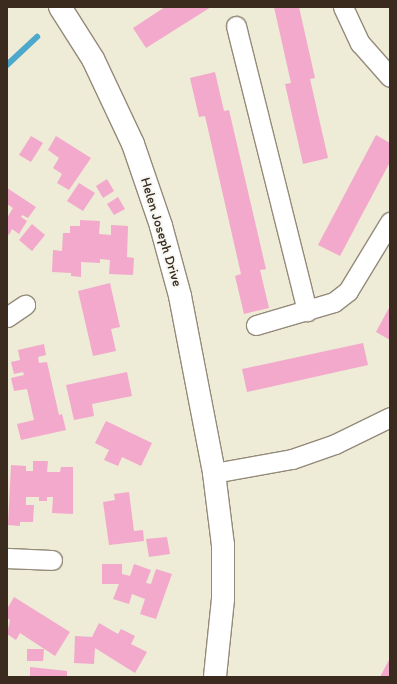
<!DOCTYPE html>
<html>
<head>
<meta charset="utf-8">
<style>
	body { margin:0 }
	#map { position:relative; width:397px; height:684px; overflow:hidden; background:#eeebd7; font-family:Itim,sans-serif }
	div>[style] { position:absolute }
	.stream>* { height:5.5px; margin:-2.75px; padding:0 2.75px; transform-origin:2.75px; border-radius:2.75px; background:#4da9cb }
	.building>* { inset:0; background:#f2a9cb }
	.roads { filter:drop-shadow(1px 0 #948a7a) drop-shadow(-1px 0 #948a7a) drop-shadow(0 1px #948a7a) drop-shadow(0 -1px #948a7a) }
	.street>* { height:19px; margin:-9.5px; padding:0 9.5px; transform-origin:9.5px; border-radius:9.5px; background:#fff }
	.secondary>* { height:22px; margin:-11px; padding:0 11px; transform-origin:11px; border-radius:11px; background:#fff }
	span { translate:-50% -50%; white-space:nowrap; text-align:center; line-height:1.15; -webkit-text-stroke:4px #f6f6f2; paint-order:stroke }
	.street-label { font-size:14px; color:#3b2a1e }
	.frame { position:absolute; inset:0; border:8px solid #3b2a1e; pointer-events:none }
</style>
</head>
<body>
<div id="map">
	<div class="stream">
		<i style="left:7px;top:65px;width:41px;rotate:-43deg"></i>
	</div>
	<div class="building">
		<i style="clip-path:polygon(165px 7px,211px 7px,146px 48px,133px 28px)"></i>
		<i style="clip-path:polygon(274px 7px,299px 7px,315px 78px,310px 79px,328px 158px,303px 164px,285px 84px,291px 83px)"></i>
		<i style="clip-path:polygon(215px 72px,224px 111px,229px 110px,266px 269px,260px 270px,269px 308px,244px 314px,235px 276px,241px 274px,205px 116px,199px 117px,190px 78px)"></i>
		<i style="clip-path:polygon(376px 135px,390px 143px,390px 162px,340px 256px,318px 245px)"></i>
		<i style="clip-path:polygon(31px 136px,43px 143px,31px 162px,19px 155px)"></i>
		<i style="clip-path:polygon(56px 136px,91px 158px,69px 190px,57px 183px,62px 174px,53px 168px,59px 158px,48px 150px)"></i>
		<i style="clip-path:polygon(107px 179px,114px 191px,103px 198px,96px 186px)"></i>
		<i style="clip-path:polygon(79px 183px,95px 193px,83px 211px,67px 201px)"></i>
		<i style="clip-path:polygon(7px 188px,36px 207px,28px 218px,22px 215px,21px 217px,27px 221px,19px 234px,12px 229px,9px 235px,7px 233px,7px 218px,13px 208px,7px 204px)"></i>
		<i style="clip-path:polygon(118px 197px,125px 209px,114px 215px,107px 204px)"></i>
		<i style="clip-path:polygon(80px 220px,100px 221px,99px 234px,111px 235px,111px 225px,128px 226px,127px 257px,134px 258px,133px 275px,109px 274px,110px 260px,100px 259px,100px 263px,81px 262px,81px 277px,71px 276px,71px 273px,52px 272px,53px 250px,62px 251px,63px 233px,70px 233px,70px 226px,80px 226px)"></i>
		<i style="clip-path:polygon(32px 224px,45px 235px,32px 251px,19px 240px)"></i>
		<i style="clip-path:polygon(110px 283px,120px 327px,111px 329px,116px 351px,93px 356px,78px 291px)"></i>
		<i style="clip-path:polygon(390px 306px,390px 340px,376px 332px)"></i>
		<i style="clip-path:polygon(363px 343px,368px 365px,247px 392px,242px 369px)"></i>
		<i style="clip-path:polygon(44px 344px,46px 355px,38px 357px,39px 363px,47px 362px,59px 415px,62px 414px,66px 430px,21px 440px,17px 424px,34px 420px,27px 389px,14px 391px,11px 378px,24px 375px,23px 372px,14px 374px,11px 362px,20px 360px,18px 350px)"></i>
		<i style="clip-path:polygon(127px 372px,132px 396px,92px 404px,94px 416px,74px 420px,66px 385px)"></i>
		<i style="clip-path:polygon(106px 421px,152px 443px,141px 466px,122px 457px,118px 466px,104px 460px,109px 450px,95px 443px)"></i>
		<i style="clip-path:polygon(33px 461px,48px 461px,47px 472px,60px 472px,61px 467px,73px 467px,73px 514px,52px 513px,53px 497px,47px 497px,47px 501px,39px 501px,39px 497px,26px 497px,26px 505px,34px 505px,33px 522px,20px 522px,20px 526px,8px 525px,11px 465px,26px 466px,26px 471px,33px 471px)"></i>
		<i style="clip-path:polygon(129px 492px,134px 531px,143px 530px,144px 541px,109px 545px,103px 502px,115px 500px,114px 494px)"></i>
		<i style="clip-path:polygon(167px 537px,170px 554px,149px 557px,146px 539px)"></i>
		<i style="clip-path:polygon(102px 564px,122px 564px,122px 574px,130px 576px,134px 564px,151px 570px,146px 583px,151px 584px,156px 569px,172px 574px,156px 619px,140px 614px,145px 599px,132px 594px,129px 604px,113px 599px,119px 584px,102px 584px)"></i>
		<i style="clip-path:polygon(14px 597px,70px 632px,55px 656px,20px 633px,16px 640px,7px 634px,10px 620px,7px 618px,7px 609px)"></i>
		<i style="clip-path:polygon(99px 623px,118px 634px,121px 629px,135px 636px,131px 644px,147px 652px,135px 673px,95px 648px,94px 664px,74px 663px,75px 636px,92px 637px)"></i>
		<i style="clip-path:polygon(27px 649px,44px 649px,43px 661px,27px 661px)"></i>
		<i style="clip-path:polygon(390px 658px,390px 677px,380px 677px)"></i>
		<i style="clip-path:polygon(30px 667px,67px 671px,67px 677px,30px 677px)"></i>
	</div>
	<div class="roads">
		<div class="street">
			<i style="left:343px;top:7px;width:40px;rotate:65deg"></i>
			<i style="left:360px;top:43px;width:45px;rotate:48.6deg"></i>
			<i style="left:236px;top:26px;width:294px;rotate:76deg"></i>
			<i style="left:7px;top:317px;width:22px;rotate:-34deg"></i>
			<i style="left:256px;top:325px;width:81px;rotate:-16.4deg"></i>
			<i style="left:334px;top:302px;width:18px;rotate:-38deg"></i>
			<i style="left:348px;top:291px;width:81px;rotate:-58.7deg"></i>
			<i style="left:214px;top:473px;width:79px;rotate:-10.2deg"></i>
			<i style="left:292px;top:459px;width:46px;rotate:-19.2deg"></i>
			<i style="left:335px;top:444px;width:61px;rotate:-26.1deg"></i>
			<i style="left:7px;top:558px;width:45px;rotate:2.5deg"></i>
		</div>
		<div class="secondary">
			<i style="left:60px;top:7px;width:62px;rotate:57.6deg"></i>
			<i style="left:93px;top:59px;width:94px;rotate:64.8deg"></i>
			<i style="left:133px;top:144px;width:87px;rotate:71.1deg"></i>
			<i style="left:161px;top:226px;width:73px;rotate:74.8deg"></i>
			<i style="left:180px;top:296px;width:180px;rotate:79.1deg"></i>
			<i style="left:214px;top:473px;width:73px;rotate:82.9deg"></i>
			<i style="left:223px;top:545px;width:54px;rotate:90deg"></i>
			<i style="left:223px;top:599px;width:78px;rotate:95.9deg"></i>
		</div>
	</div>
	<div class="street-label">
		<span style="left:161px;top:232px;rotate:73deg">Helen Joseph Drive</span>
	</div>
	<div class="frame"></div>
</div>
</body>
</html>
